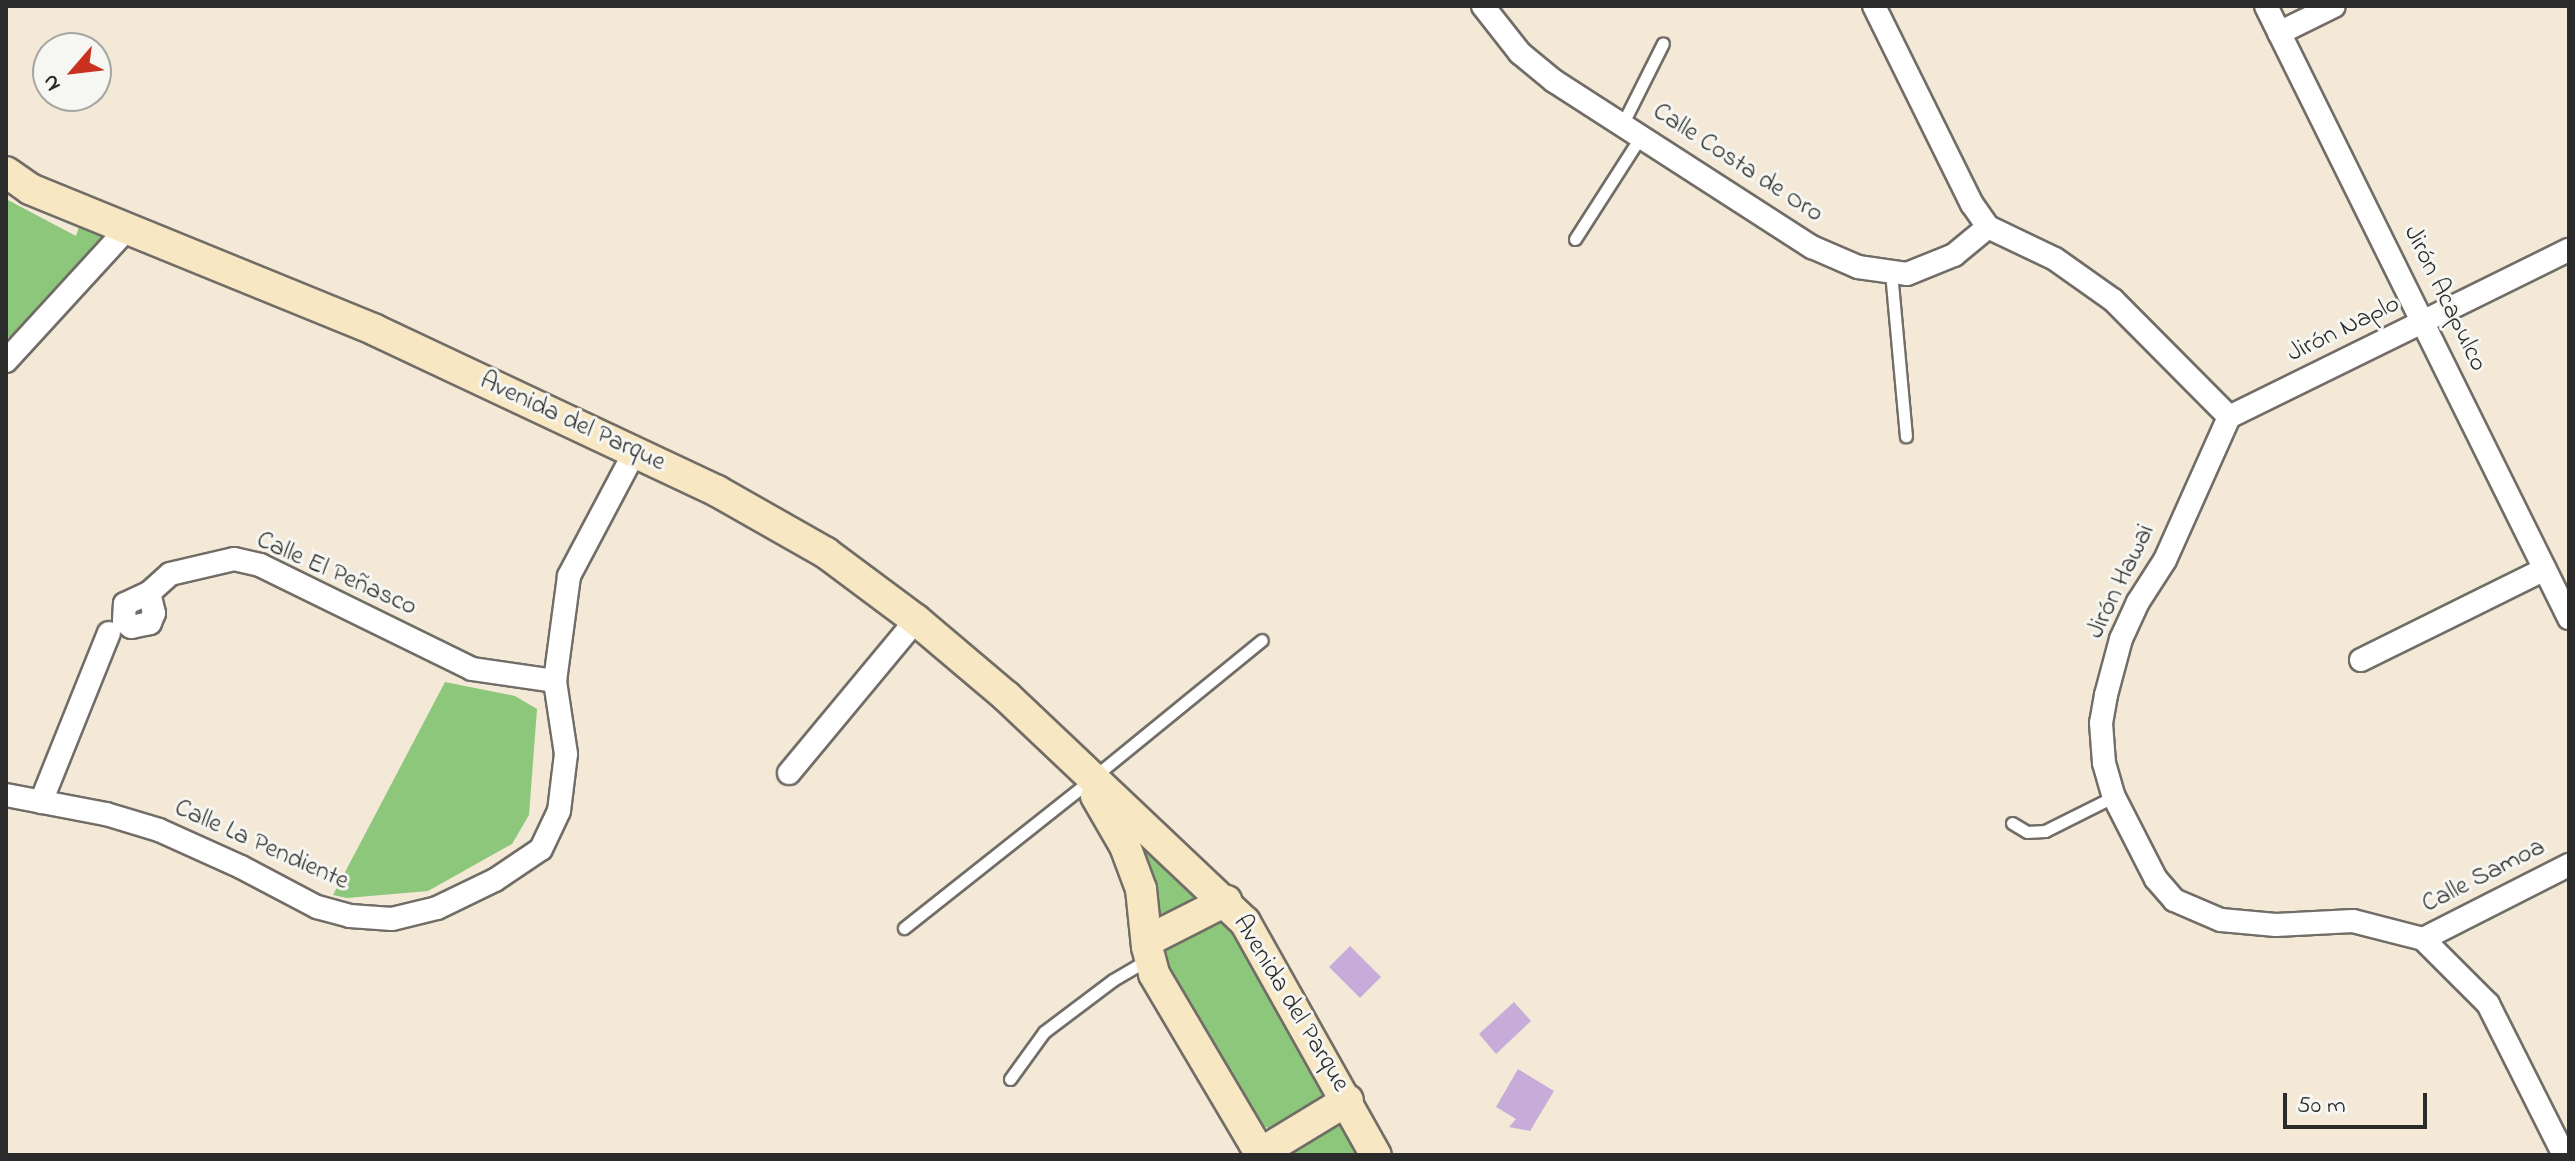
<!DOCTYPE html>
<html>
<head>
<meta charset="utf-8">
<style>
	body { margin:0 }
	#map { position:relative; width:2575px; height:1161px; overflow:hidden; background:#f4e8d7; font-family:"Indie Flower",sans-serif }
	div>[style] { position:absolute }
	.green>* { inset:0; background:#8dc77c }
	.building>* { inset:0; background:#c7acd9 }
	.roads { filter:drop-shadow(2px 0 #716d67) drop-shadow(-2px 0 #716d67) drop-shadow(0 2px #716d67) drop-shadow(0 -2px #716d67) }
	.lane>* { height:11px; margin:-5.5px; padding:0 5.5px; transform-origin:5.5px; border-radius:5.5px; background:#fff }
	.street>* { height:22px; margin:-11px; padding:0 11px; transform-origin:11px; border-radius:11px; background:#fff }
	.secondary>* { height:30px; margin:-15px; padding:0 15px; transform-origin:15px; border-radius:15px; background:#f8e7c3 }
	span { translate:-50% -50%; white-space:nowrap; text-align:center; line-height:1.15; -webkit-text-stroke:6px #f6f6f2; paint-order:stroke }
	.street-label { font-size:26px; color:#2b2b2b }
	.frame { position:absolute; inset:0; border:8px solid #2b2b2b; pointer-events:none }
	.north { position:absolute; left:32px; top:32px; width:80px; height:80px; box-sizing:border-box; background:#f6f6f2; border:2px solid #a5a5a2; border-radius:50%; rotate:242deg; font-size:22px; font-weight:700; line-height:32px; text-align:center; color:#2b2b2b }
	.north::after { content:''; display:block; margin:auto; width:28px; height:36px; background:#c8321e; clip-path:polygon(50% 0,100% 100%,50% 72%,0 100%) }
	.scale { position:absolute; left:2283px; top:1093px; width:144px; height:36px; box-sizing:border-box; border:4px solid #2b2b2b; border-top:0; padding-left:10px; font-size:24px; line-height:28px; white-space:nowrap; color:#2b2b2b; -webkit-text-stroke:6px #f6f6f2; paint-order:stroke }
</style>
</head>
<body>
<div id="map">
	<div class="green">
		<i style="clip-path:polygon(6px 199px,76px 236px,81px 221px,103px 235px,104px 247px,13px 340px,6px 335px)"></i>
		<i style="clip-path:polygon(445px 682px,515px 696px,537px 709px,529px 815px,512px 844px,428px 891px,347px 898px,333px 895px)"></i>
		<i style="clip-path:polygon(1147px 845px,1196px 888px,1202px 904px,1156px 922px,1142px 848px)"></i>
		<i style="clip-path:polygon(1223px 919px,1232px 919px,1325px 1084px,1324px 1097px,1273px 1130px,1256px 1123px,1161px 964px,1164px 949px)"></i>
		<i style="clip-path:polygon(1345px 1118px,1366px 1155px,1294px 1155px,1293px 1144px)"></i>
	</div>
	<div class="building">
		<i style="clip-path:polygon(1350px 946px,1381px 977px,1360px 998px,1329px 967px)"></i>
		<i style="clip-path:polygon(1514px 1002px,1531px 1021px,1496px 1054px,1479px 1034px)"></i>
		<i style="clip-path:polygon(1518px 1069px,1554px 1091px,1530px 1131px,1509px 1127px,1516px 1119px,1496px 1107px)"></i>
	</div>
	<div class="roads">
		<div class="lane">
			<i style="left:1623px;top:123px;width:89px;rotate:-63.4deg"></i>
			<i style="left:1575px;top:239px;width:122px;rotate:-57.3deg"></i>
			<i style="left:1891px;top:272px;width:165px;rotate:84.8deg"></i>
			<i style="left:1095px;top:776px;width:215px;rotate:-39.2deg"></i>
			<i style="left:2012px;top:823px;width:17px;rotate:31deg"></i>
			<i style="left:2027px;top:832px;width:18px;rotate:-3deg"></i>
			<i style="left:2045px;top:831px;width:69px;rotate:-26.6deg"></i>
			<i style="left:904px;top:928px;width:235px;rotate:-38.4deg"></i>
			<i style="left:1010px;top:1079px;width:58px;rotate:-54.1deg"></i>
			<i style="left:1044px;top:1032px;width:86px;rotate:-37deg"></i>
			<i style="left:1113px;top:980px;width:42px;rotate:-30.3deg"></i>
		</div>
		<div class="street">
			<i style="left:1483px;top:6px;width:60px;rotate:51.8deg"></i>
			<i style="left:1520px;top:53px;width:44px;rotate:39.5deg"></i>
			<i style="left:1554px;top:81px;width:307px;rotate:32.8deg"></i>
			<i style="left:1812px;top:247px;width:50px;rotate:23.5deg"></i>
			<i style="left:1858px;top:267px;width:49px;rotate:8.1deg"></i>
			<i style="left:1907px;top:274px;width:51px;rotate:-22deg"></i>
			<i style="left:1954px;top:255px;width:44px;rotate:-39.5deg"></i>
			<i style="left:1874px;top:6px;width:221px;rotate:63.7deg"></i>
			<i style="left:1972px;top:204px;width:28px;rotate:55deg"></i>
			<i style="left:1988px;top:227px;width:74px;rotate:25.5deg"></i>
			<i style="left:2055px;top:259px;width:71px;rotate:35.3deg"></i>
			<i style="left:2113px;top:300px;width:165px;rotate:45.2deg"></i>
			<i style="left:2229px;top:417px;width:157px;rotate:114.1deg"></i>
			<i style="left:2165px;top:560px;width:50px;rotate:122.7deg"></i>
			<i style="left:2138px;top:602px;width:41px;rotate:114.7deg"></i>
			<i style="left:2121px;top:639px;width:58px;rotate:105deg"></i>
			<i style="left:2106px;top:695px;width:28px;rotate:100deg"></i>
			<i style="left:2101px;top:723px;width:40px;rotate:85.7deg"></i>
			<i style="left:2104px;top:763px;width:35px;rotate:74deg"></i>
			<i style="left:2114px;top:797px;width:92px;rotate:62.9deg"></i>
			<i style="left:2156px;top:879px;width:28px;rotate:49deg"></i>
			<i style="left:2174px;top:900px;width:51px;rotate:23.1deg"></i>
			<i style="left:2221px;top:920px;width:55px;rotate:5.2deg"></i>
			<i style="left:2276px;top:925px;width:77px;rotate:-3deg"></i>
			<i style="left:2353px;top:921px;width:72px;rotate:14.4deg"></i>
			<i style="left:2423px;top:939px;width:92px;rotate:45deg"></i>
			<i style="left:2488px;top:1004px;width:169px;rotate:63.3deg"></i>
			<i style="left:2266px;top:6px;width:683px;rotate:63.66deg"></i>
			<i style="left:2279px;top:33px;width:61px;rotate:-26.1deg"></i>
			<i style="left:6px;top:361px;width:179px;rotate:-47.5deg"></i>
			<i style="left:2229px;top:417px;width:379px;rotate:-26.2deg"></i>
			<i style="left:149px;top:593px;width:21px;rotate:76deg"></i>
			<i style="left:154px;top:613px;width:11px;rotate:112deg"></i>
			<i style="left:150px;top:623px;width:19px;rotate:168deg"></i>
			<i style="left:131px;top:627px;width:9px;rotate:-139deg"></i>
			<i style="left:124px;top:621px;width:17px;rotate:-87deg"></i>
			<i style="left:125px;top:604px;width:26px;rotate:-25deg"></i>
			<i style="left:149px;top:593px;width:28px;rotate:-42deg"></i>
			<i style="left:170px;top:574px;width:66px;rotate:-13.2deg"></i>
			<i style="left:234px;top:559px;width:27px;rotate:13deg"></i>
			<i style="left:260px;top:565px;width:236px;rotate:26.1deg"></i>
			<i style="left:472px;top:669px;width:84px;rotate:8.2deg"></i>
			<i style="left:2361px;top:660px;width:205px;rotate:-26.3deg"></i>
			<i style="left:789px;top:773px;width:199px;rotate:-50.3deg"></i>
			<i style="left:6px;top:795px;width:102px;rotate:10.8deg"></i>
			<i style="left:106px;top:814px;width:55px;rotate:16.8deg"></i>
			<i style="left:159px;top:830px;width:90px;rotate:24.3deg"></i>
			<i style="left:241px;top:867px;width:86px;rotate:27.8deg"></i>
			<i style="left:317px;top:907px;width:34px;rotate:15deg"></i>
			<i style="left:350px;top:916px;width:42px;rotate:4.1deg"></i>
			<i style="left:392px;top:919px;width:46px;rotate:-13.7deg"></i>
			<i style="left:437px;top:908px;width:64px;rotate:-25.8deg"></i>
			<i style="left:495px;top:880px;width:55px;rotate:-34deg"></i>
			<i style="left:541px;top:849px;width:42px;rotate:-64.7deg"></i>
			<i style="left:559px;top:811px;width:57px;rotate:-83deg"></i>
			<i style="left:566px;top:754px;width:74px;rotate:-98.6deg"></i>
			<i style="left:555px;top:681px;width:106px;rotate:-82.4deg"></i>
			<i style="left:569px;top:576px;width:139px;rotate:-62.1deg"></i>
			<i style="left:41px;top:802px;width:182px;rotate:-68.1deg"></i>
			<i style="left:2423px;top:939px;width:164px;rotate:-26.9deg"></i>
		</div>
		<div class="secondary">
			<i style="left:6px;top:172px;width:29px;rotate:35deg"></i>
			<i style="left:30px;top:189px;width:373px;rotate:22.2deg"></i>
			<i style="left:375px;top:330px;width:378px;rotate:25.2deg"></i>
			<i style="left:717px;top:491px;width:125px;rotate:29.6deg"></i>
			<i style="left:826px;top:553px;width:112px;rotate:36.7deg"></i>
			<i style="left:916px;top:620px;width:118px;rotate:40.2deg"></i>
			<i style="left:1006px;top:696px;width:329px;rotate:43.4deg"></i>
			<i style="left:1245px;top:922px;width:267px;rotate:60.7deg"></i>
			<i style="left:1096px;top:796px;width:58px;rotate:59.9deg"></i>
			<i style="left:1125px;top:846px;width:46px;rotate:69.6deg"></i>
			<i style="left:1141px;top:889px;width:58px;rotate:84.1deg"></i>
			<i style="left:1147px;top:947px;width:28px;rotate:75deg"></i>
			<i style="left:1154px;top:974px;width:196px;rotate:59.4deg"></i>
			<i style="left:1254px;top:1143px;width:20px;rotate:37deg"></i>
			<i style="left:1147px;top:941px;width:89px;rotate:-26.9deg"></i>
			<i style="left:1264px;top:1151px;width:98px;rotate:-31.3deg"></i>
		</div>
	</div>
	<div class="street-label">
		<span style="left:1737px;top:164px;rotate:33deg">Calle Costa de Oro</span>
		<span style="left:2444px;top:299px;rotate:64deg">Jirón Acapulco</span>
		<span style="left:2344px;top:330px;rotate:-26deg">Jirón Naplo</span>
		<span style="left:572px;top:423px;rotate:25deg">Avenida del Parque</span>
		<span style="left:336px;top:575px;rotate:24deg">Calle El Peñasco</span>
		<span style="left:2122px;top:582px;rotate:-64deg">Jirón Hawai</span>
		<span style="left:261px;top:846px;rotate:24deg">Calle La Pendiente</span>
		<span style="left:2484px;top:877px;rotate:-27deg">Calle Samoa</span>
		<span style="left:1290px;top:1004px;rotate:59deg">Avenida del Parque</span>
	</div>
	<div class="frame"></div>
	<div class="north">N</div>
	<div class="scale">50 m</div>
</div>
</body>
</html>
